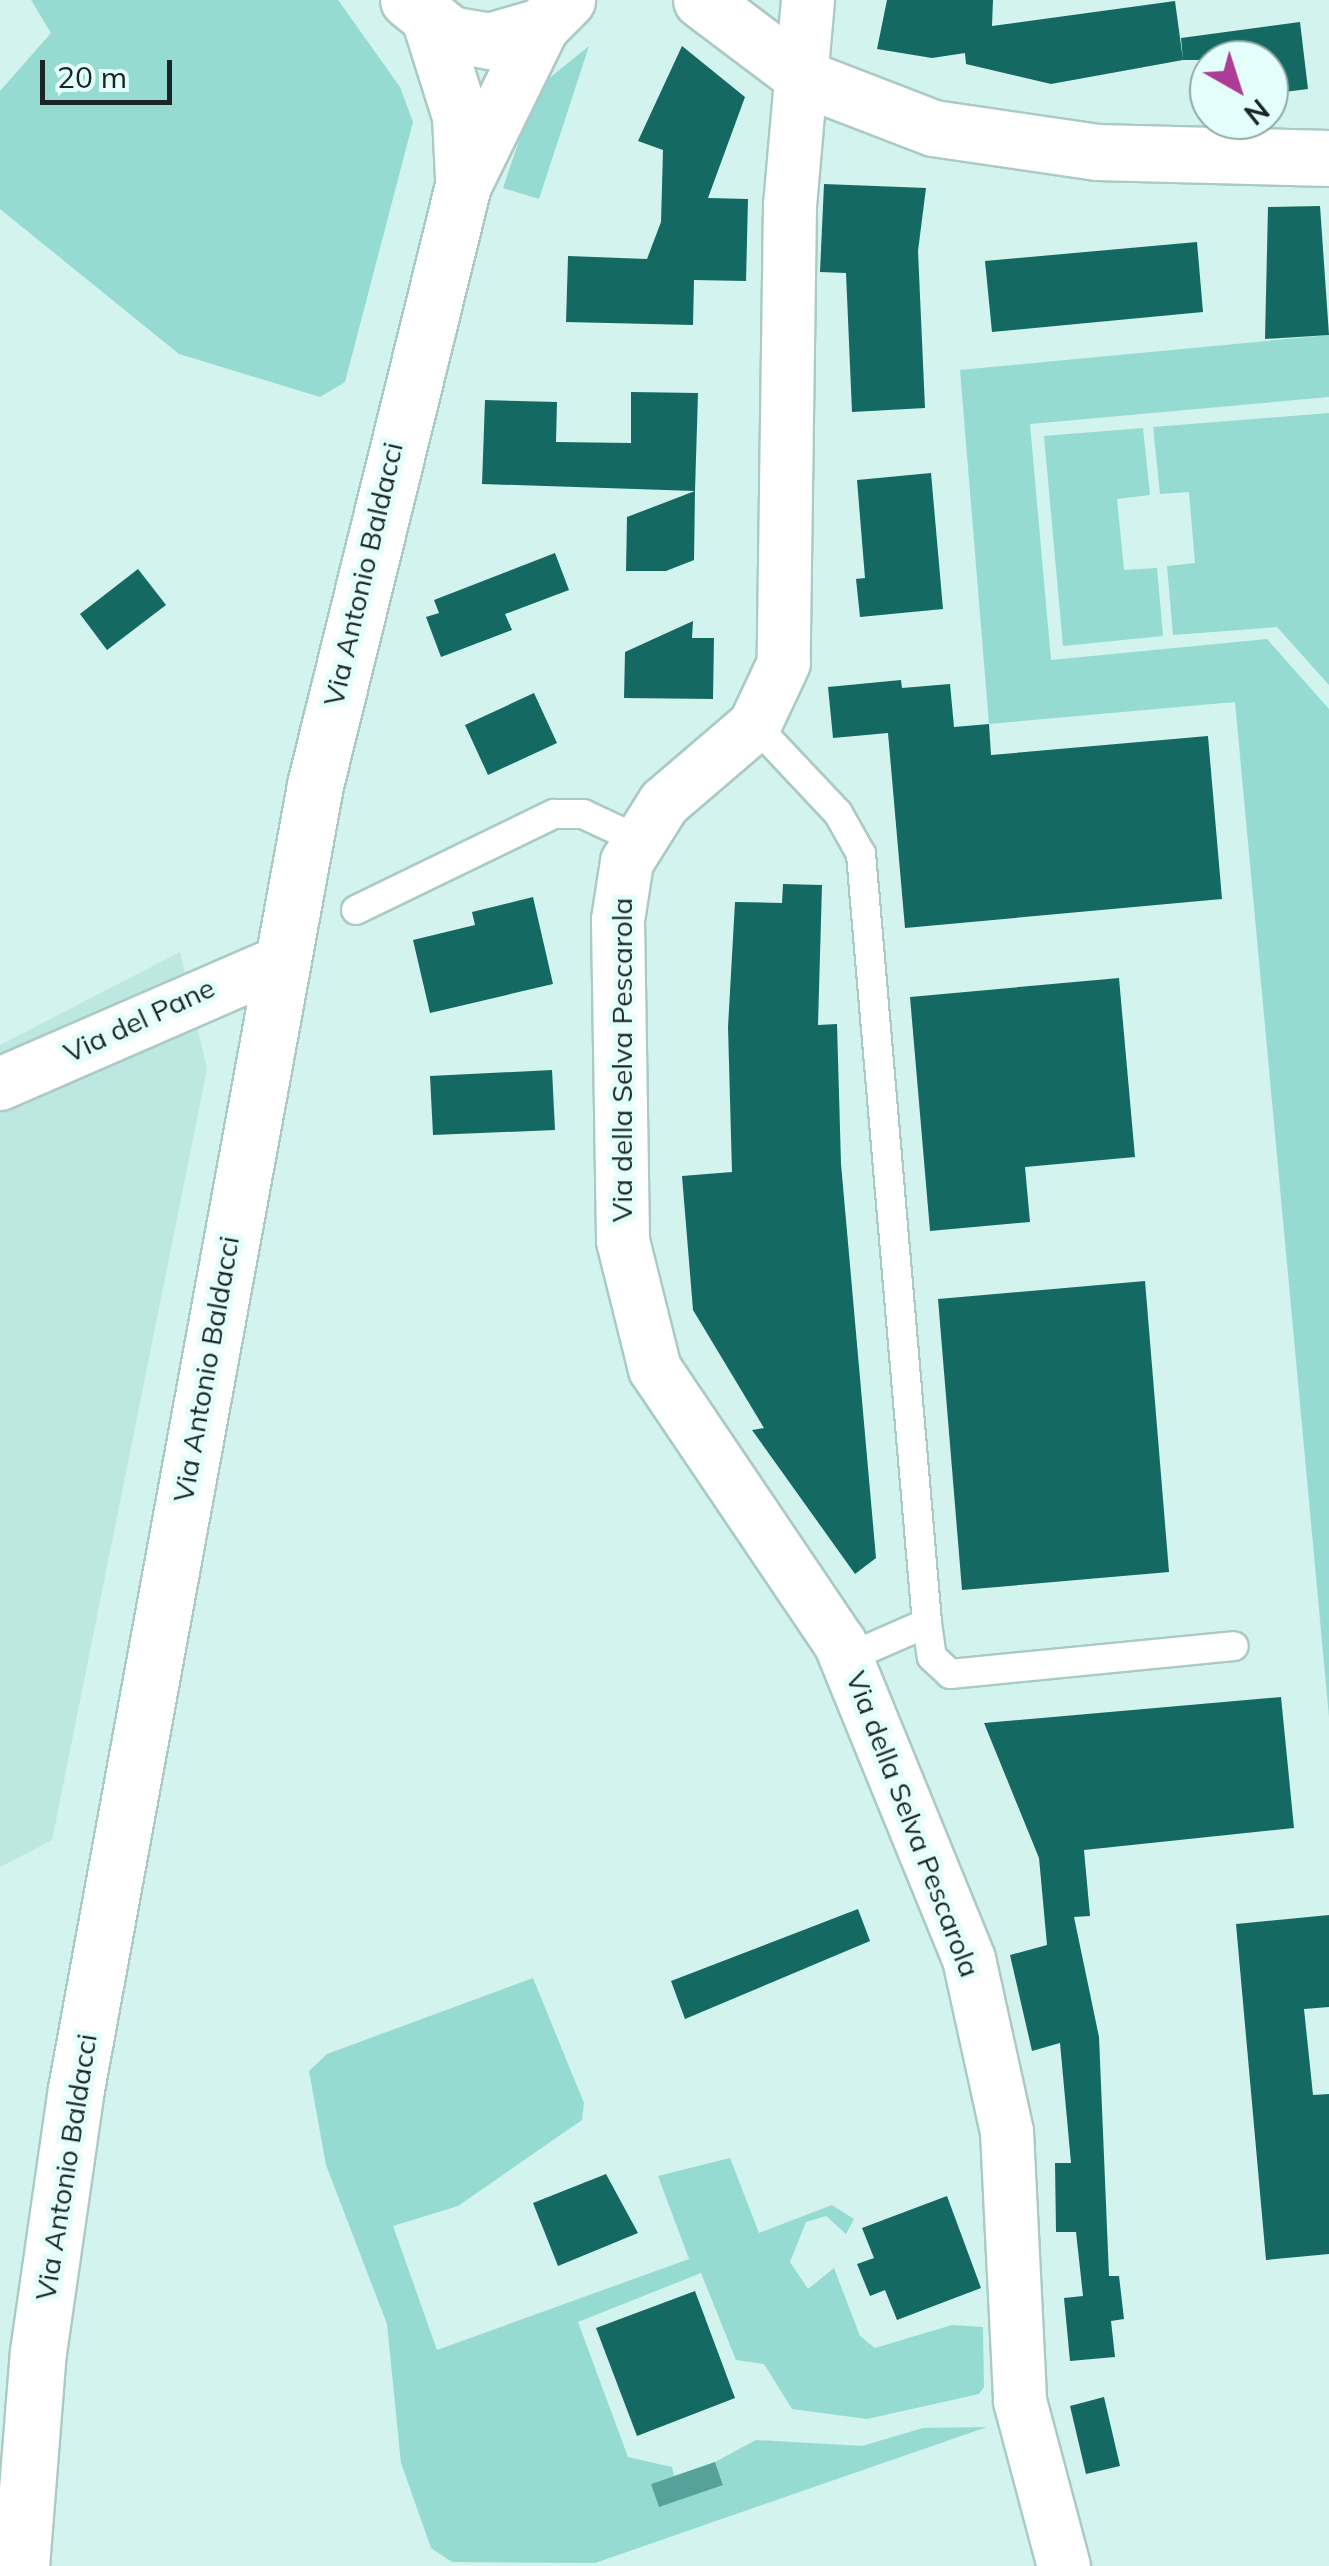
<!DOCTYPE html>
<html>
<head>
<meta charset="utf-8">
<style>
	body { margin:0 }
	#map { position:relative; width:1329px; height:2566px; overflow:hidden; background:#d2f3ee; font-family:Mulish,sans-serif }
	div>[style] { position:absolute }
	.built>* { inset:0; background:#bde7e1 }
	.green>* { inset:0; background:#96dbd2 }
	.water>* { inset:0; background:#56a29a }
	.building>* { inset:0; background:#146a62 }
	.roads { filter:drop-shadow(2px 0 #aacac6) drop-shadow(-2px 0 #aacac6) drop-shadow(0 2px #aacac6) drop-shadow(0 -2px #aacac6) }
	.service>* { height:28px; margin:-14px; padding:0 14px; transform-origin:14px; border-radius:14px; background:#fff }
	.minor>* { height:52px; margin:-26px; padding:0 26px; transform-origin:26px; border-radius:26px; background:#fff }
	.tertiary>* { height:55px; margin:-27.5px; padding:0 27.5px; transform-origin:27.5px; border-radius:27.5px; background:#fff }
	.secondary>* { height:55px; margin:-27.5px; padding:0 27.5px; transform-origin:27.5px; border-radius:27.5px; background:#fff }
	span { translate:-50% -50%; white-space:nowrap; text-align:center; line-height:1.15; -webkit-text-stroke:10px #e4fffb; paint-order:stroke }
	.street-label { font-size:28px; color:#1a2625 }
	.north { position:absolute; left:1189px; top:40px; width:100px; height:100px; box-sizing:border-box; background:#e4fffb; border:2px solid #93a8a5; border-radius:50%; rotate:141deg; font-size:28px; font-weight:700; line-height:40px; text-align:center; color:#1a2625 }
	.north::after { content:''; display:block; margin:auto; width:35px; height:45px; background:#ad3c98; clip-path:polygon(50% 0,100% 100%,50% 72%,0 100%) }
	.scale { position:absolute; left:40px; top:60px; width:132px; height:45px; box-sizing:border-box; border:5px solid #1a2625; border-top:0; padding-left:12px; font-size:30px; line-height:35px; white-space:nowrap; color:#1a2625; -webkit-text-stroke:8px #e4fffb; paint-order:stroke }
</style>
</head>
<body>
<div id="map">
	<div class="built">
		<i style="clip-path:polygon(180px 952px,207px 1069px,52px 1840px,0 1867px,0 1045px)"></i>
	</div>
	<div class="green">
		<i style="clip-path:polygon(31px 0,338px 0,400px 87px,413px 122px,345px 382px,320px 397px,179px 354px,0 209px,0 91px,51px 33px)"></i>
		<i style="clip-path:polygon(589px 46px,539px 199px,503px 188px,537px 88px)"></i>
		<i style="clip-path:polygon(1329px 335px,1329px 397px,1030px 424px,1051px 660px,1267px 639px,1329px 709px,1329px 1717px,1235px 702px,989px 724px,960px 370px)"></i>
		<i style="clip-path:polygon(1329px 413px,1329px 685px,1277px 627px,1173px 635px,1167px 566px,1195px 563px,1189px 492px,1160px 494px,1153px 427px)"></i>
		<i style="clip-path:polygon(1143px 428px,1150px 495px,1117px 499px,1124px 570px,1157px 568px,1163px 636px,1063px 646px,1044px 436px)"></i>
		<i style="clip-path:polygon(533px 1978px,584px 2103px,582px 2120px,458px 2206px,393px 2226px,437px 2350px,689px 2259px,658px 2176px,730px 2158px,759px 2233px,832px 2205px,854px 2219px,846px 2234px,826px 2216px,806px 2222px,790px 2262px,808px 2289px,834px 2268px,860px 2336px,875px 2348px,952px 2325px,983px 2327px,984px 2387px,979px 2394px,867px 2419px,792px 2409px,764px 2364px,736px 2360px,701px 2273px,578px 2322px,628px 2457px,672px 2467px,674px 2476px,651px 2484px,723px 2484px,715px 2462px,756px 2440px,862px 2446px,923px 2428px,987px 2427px,595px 2563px,452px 2562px,431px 2548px,401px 2463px,387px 2324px,326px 2165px,309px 2071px,327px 2054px)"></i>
	</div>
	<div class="water">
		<i style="clip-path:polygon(715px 2462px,723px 2485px,659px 2507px,651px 2484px)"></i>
	</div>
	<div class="building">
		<i style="clip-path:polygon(887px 0,993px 0,992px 26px,1175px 1px,1183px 60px,1181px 38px,1300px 22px,1308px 89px,1269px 94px,1269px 60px,1183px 60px,1051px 84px,966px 64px,965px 53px,932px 58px,877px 49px)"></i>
		<i style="clip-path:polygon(682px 46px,745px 97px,708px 198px,748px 199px,746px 281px,694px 280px,693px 325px,566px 322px,568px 256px,647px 259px,661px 222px,663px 150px,638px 141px)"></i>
		<i style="clip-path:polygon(824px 184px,926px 188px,918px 251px,925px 408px,852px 412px,846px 273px,820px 272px)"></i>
		<i style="clip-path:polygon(1320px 206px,1329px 335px,1265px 339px,1268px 207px)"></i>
		<i style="clip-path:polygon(1197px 242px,1203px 312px,992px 332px,985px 261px)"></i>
		<i style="clip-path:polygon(631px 392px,698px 393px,695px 491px,482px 484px,485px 400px,557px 402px,556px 442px,631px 443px)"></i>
		<i style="clip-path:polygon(931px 473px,943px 609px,860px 617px,856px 579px,865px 578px,857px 480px)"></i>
		<i style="clip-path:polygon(695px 491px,694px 560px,666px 571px,626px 571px,627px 517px)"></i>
		<i style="clip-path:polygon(555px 553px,569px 590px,505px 614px,512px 630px,441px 657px,426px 617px,439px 613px,434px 600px)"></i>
		<i style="clip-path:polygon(138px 569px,166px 605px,107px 650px,80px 614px)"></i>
		<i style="clip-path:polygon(693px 621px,692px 638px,714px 638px,713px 699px,624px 698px,625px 652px)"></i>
		<i style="clip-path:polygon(901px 680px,902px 688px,950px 684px,954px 727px,989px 724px,991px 755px,1208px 736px,1222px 899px,905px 928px,888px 733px,833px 738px,828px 687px)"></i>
		<i style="clip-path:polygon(534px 693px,557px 743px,488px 775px,465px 725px)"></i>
		<i style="clip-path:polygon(783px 884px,822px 885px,818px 1025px,837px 1024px,841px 1164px,876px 1558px,855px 1574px,752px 1430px,764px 1428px,693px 1310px,682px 1176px,732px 1172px,728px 1027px,735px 902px,782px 903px)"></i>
		<i style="clip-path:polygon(533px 897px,553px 984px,430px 1013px,413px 940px,475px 925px,472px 912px)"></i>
		<i style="clip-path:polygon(1119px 978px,1135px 1157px,1025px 1167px,1030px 1222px,930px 1231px,910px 997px)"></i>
		<i style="clip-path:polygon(552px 1070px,555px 1130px,433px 1135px,430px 1076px)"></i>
		<i style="clip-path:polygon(1145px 1281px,1169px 1572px,962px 1590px,938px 1299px)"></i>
		<i style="clip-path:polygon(1281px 1697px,1294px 1828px,1084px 1850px,1090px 1916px,1074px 1917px,1099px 2037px,1109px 2276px,1119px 2276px,1124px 2319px,1111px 2321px,1115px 2357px,1070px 2361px,1064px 2298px,1083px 2296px,1076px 2232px,1056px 2232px,1055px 2163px,1071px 2163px,1060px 2043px,1032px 2051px,1010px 1955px,1047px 1945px,1039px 1858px,984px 1723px)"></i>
		<i style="clip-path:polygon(858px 1909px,870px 1941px,685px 2019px,671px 1981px)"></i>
		<i style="clip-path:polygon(1329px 1915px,1329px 2007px,1304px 2009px,1313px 2095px,1329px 2094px,1329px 2254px,1266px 2260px,1236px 1924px)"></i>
		<i style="clip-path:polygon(606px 2174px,638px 2233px,558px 2266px,533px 2203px)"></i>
		<i style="clip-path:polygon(947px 2196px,981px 2288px,897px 2320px,885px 2290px,870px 2296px,857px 2264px,874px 2258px,862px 2228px)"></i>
		<i style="clip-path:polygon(695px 2291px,735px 2398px,637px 2436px,596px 2328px)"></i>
		<i style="clip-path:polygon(1104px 2397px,1120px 2466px,1086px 2474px,1070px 2406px)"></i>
	</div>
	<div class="roads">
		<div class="service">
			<i style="left:755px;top:725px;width:121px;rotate:46.7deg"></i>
			<i style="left:838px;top:813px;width:47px;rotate:60.7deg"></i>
			<i style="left:861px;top:854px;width:772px;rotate:85.09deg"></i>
			<i style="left:356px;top:910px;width:220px;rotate:-25.9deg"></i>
			<i style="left:554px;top:814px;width:29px"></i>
			<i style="left:583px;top:814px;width:60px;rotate:24.8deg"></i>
			<i style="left:847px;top:1658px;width:87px;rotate:-23.6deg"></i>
			<i style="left:927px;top:1623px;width:34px;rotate:82deg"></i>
			<i style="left:932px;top:1657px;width:25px;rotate:43deg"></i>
			<i style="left:950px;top:1674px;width:285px;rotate:-5.6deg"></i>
		</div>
		<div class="minor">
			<i style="left:808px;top:0;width:206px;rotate:95deg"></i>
			<i style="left:790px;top:205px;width:458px;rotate:90.8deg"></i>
			<i style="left:784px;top:663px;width:68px;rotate:115.1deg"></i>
			<i style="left:755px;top:725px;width:120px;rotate:139.4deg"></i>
			<i style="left:664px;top:803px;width:70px;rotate:122.1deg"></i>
			<i style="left:627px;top:862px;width:59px;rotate:98.8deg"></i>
			<i style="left:618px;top:920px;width:321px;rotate:89.1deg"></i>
			<i style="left:623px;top:1241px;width:132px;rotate:76deg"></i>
			<i style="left:655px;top:1369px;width:331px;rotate:56deg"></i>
			<i style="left:840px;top:1643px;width:341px;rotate:67.8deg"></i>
			<i style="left:969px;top:1959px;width:177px;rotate:77.6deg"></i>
			<i style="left:1007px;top:2132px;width:269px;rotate:87.2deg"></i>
			<i style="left:1020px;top:2401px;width:171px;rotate:75.1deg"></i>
			<i style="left:0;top:1084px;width:305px;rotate:-23.5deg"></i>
		</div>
		<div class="tertiary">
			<i style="left:431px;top:24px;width:96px;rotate:72.5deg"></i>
			<i style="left:460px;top:116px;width:61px;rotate:87.2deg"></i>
			<i style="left:21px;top:2566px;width:215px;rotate:-85.5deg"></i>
			<i style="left:38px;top:2352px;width:266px;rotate:-81.8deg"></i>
			<i style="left:76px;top:2089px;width:1326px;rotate:-79.61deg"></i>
			<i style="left:315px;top:785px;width:618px;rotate:-76.14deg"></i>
			<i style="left:463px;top:185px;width:177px;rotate:-63.9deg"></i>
		</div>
		<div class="secondary">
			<i style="left:408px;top:0;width:54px;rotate:39deg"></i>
			<i style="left:450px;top:34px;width:40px;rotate:10deg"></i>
			<i style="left:489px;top:41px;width:54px;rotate:-16.1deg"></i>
			<i style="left:541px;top:26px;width:37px;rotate:-45deg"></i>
			<i style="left:701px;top:0;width:131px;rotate:37deg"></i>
			<i style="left:806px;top:79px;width:136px;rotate:21.1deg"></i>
			<i style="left:933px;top:128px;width:166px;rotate:8.3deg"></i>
			<i style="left:1097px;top:152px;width:232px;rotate:1.5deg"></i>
		</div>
	</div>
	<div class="street-label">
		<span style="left:363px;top:574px;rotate:-77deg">Via Antonio Baldacci</span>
		<span style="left:139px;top:1020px;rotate:-25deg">Via del Pane</span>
		<span style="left:622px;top:1060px;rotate:-90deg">Via della Selva Pescarola</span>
		<span style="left:206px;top:1369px;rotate:-80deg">Via Antonio Baldacci</span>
		<span style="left:913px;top:1824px;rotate:69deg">Via della Selva Pescarola</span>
		<span style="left:66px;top:2167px;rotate:-81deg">Via Antonio Baldacci</span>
	</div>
	<div class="north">N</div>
	<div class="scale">20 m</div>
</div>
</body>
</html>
